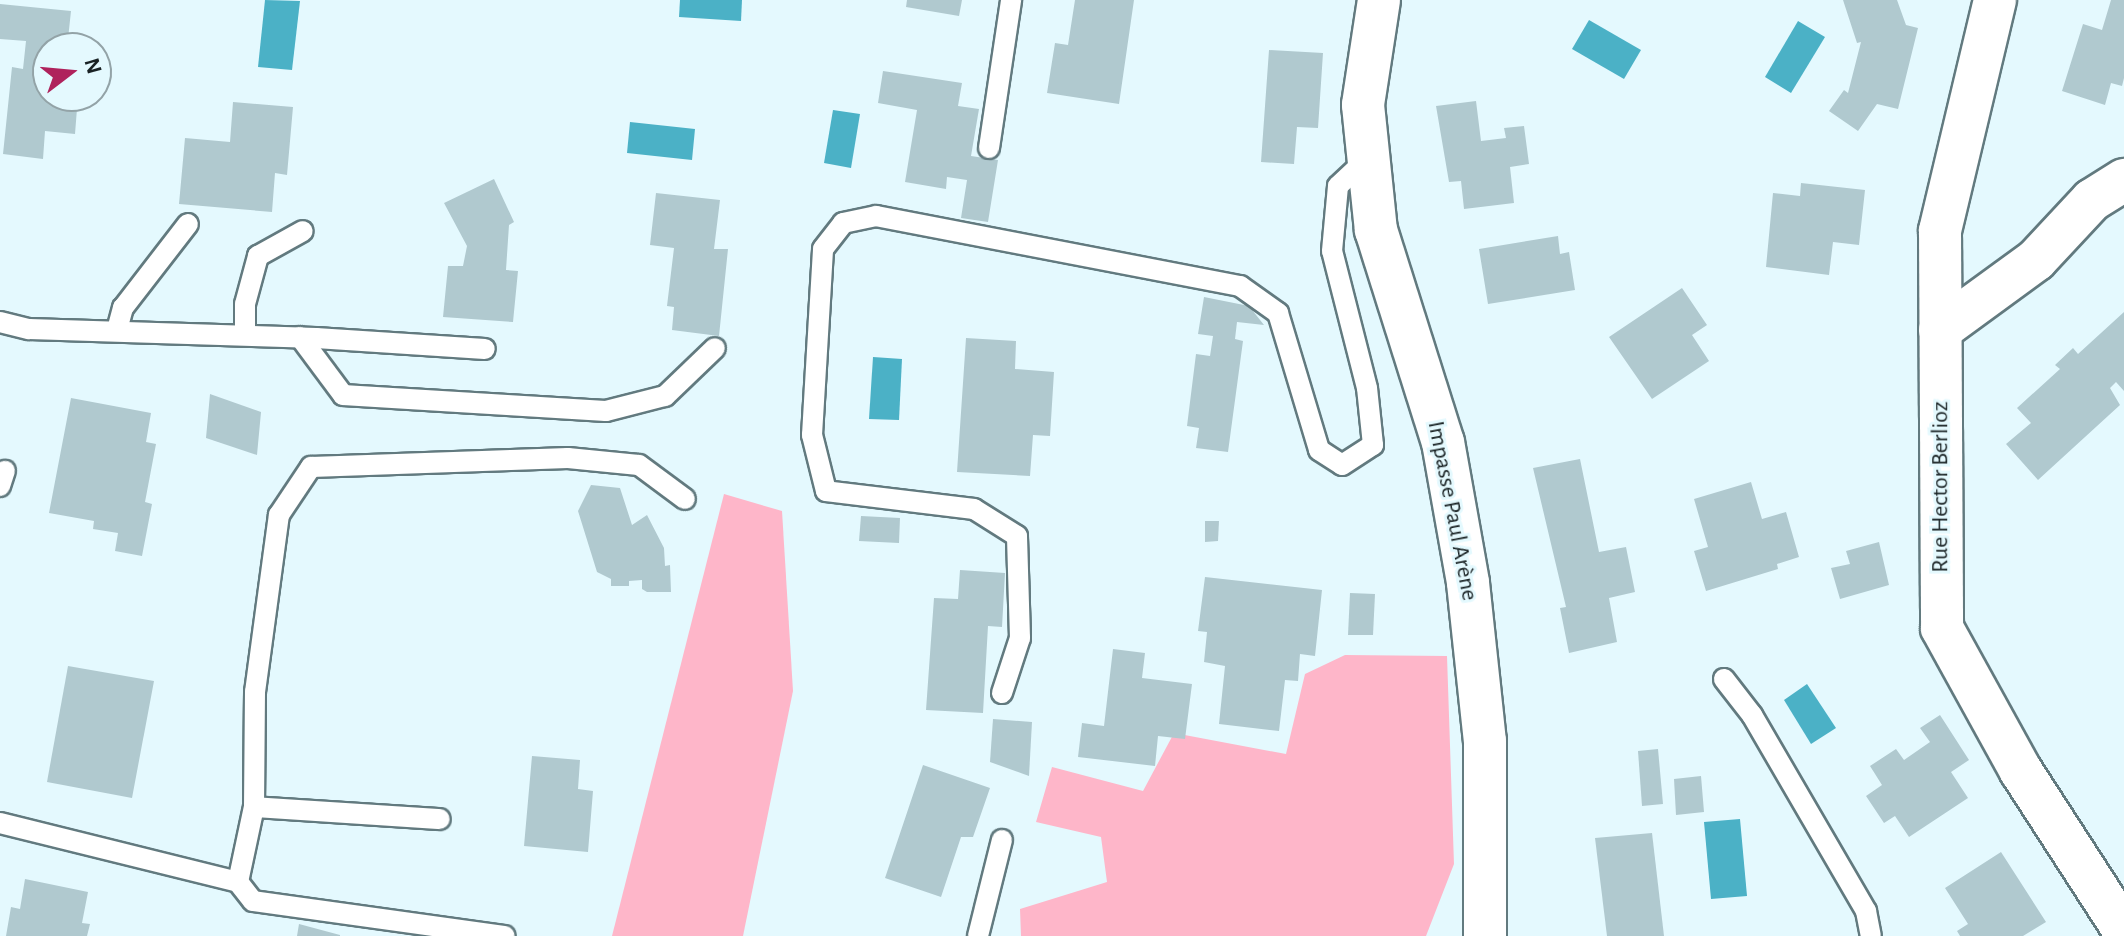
<!DOCTYPE html>
<html>
<head>
<meta charset="utf-8">
<style>
	body { margin:0 }
	#map { position:relative; width:2124px; height:936px; overflow:hidden; background:#e4f9fe; font-family:"Alegreya Sans",sans-serif }
	div>[style] { position:absolute }
	.green>* { inset:0; background:#feb6c9 }
	.water>* { inset:0; background:#4bb1c6 }
	.building>* { inset:0; background:#b0c9cf }
	.roads { filter:drop-shadow(2px 0 #627a7f) drop-shadow(-2px 0 #627a7f) drop-shadow(0 2px #627a7f) drop-shadow(0 -2px #627a7f) }
	.lane>* { height:20px; margin:-10px; padding:0 10px; transform-origin:10px; border-radius:10px; background:#fff }
	.street>* { height:42px; margin:-21px; padding:0 21px; transform-origin:21px; border-radius:21px; background:#fff }
	span { translate:-50% -50%; white-space:nowrap; text-align:center; line-height:1.15; -webkit-text-stroke:6px #e4f9fe; paint-order:stroke }
	.street-label { font-size:24px; color:#192224 }
	.north { position:absolute; left:32px; top:32px; width:80px; height:80px; box-sizing:border-box; background:#e4f9fe; border:2px solid #93a3a7; border-radius:50%; rotate:74deg; font-size:22px; font-weight:700; line-height:32px; text-align:center; color:#192224 }
	.north::after { content:''; display:block; margin:auto; width:28px; height:36px; background:#af225c; clip-path:polygon(50% 0,100% 100%,50% 72%,0 100%) }
</style>
</head>
<body>
<div id="map">
	<div class="green">
		<i style="clip-path:polygon(724px 494px,782px 511px,793px 691px,743px 936px,612px 936px)"></i>
		<i style="clip-path:polygon(1345px 655px,1447px 656px,1454px 864px,1426px 936px,1021px 936px,1020px 909px,1107px 882px,1101px 837px,1036px 822px,1052px 767px,1143px 791px,1174px 733px,1286px 754px,1305px 674px)"></i>
	</div>
	<div class="water">
		<i style="clip-path:polygon(265px 0,300px 1px,292px 70px,258px 67px)"></i>
		<i style="clip-path:polygon(680px 0,742px 0,741px 21px,679px 17px)"></i>
		<i style="clip-path:polygon(1589px 20px,1641px 50px,1624px 79px,1572px 49px)"></i>
		<i style="clip-path:polygon(1798px 21px,1825px 37px,1791px 93px,1765px 77px)"></i>
		<i style="clip-path:polygon(833px 110px,860px 114px,851px 168px,824px 163px)"></i>
		<i style="clip-path:polygon(630px 122px,695px 129px,692px 160px,627px 153px)"></i>
		<i style="clip-path:polygon(873px 357px,902px 359px,899px 420px,869px 419px)"></i>
		<i style="clip-path:polygon(1807px 684px,1836px 728px,1811px 744px,1784px 700px)"></i>
		<i style="clip-path:polygon(1740px 819px,1747px 896px,1711px 899px,1704px 822px)"></i>
	</div>
	<div class="building">
		<i style="clip-path:polygon(907px 0,962px 0,959px 16px,906px 7px)"></i>
		<i style="clip-path:polygon(1075px 0,1134px 0,1119px 104px,1047px 93px,1055px 43px,1068px 45px)"></i>
		<i style="clip-path:polygon(1843px 0,1897px 0,1906px 25px,1918px 28px,1898px 109px,1877px 104px,1858px 131px,1829px 111px,1844px 90px,1848px 93px,1861px 42px,1857px 43px)"></i>
		<i style="clip-path:polygon(2111px 0,2124px 0,2124px 78px,2122px 86px,2111px 83px,2105px 105px,2062px 91px,2083px 24px,2102px 30px)"></i>
		<i style="clip-path:polygon(0 4px,71px 11px,68px 39px,84px 40px,83px 48px,48px 48px,48px 96px,78px 96px,75px 134px,45px 131px,43px 159px,3px 154px,12px 67px,23px 69px,26px 41px,0 39px)"></i>
		<i style="clip-path:polygon(1269px 50px,1323px 53px,1318px 128px,1297px 127px,1294px 164px,1261px 162px)"></i>
		<i style="clip-path:polygon(883px 71px,962px 83px,958px 106px,979px 109px,971px 156px,998px 160px,988px 222px,961px 218px,967px 180px,947px 177px,946px 189px,905px 182px,917px 110px,878px 103px)"></i>
		<i style="clip-path:polygon(1476px 101px,1481px 141px,1506px 138px,1504px 128px,1524px 126px,1529px 164px,1510px 167px,1514px 203px,1464px 209px,1461px 181px,1449px 182px,1436px 106px)"></i>
		<i style="clip-path:polygon(233px 102px,293px 107px,287px 175px,275px 173px,272px 212px,179px 204px,185px 138px,230px 142px)"></i>
		<i style="clip-path:polygon(494px 179px,514px 222px,509px 225px,506px 270px,518px 271px,513px 322px,443px 317px,448px 266px,463px 266px,467px 246px,444px 203px)"></i>
		<i style="clip-path:polygon(1801px 183px,1865px 190px,1859px 245px,1833px 242px,1829px 275px,1766px 267px,1773px 193px,1800px 196px)"></i>
		<i style="clip-path:polygon(656px 193px,720px 200px,714px 249px,728px 249px,719px 336px,672px 330px,674px 307px,667px 306px,674px 248px,650px 245px)"></i>
		<i style="clip-path:polygon(1558px 236px,1560px 254px,1569px 252px,1575px 290px,1488px 304px,1479px 249px)"></i>
		<i style="clip-path:polygon(1682px 288px,1707px 325px,1692px 335px,1709px 361px,1652px 399px,1609px 337px)"></i>
		<i style="clip-path:polygon(1204px 297px,1249px 306px,1264px 325px,1237px 322px,1235px 339px,1243px 341px,1228px 452px,1196px 448px,1199px 428px,1187px 426px,1196px 354px,1210px 356px,1213px 336px,1198px 334px)"></i>
		<i style="clip-path:polygon(2124px 312px,2124px 391px,2116px 382px,2110px 388px,2120px 405px,2038px 480px,2006px 444px,2031px 423px,2017px 408px,2060px 369px,2055px 365px,2073px 348px,2078px 354px)"></i>
		<i style="clip-path:polygon(966px 338px,1016px 341px,1015px 369px,1054px 372px,1050px 436px,1033px 435px,1030px 476px,957px 472px)"></i>
		<i style="clip-path:polygon(210px 394px,261px 412px,257px 455px,206px 438px)"></i>
		<i style="clip-path:polygon(71px 398px,151px 413px,146px 442px,156px 444px,145px 502px,152px 504px,142px 556px,115px 551px,118px 533px,93px 529px,94px 521px,49px 513px)"></i>
		<i style="clip-path:polygon(1580px 459px,1599px 552px,1626px 547px,1635px 592px,1609px 598px,1617px 642px,1569px 653px,1560px 608px,1566px 607px,1533px 468px)"></i>
		<i style="clip-path:polygon(1751px 482px,1762px 519px,1786px 512px,1799px 557px,1777px 564px,1778px 569px,1706px 591px,1694px 551px,1708px 547px,1694px 499px)"></i>
		<i style="clip-path:polygon(591px 485px,620px 488px,632px 525px,647px 515px,664px 548px,665px 566px,670px 565px,671px 592px,647px 592px,642px 589px,642px 580px,629px 581px,629px 586px,611px 586px,611px 579px,597px 572px,578px 511px)"></i>
		<i style="clip-path:polygon(861px 516px,900px 518px,899px 543px,859px 541px)"></i>
		<i style="clip-path:polygon(1205px 521px,1219px 521px,1218px 541px,1205px 542px)"></i>
		<i style="clip-path:polygon(1879px 542px,1889px 585px,1840px 599px,1831px 568px,1850px 564px,1846px 551px)"></i>
		<i style="clip-path:polygon(960px 570px,1005px 573px,1002px 627px,988px 626px,983px 713px,926px 710px,934px 598px,958px 599px)"></i>
		<i style="clip-path:polygon(1205px 577px,1322px 590px,1315px 656px,1300px 654px,1298px 681px,1285px 680px,1279px 731px,1219px 724px,1225px 666px,1204px 662px,1207px 632px,1198px 631px)"></i>
		<i style="clip-path:polygon(1350px 593px,1375px 594px,1373px 635px,1348px 635px)"></i>
		<i style="clip-path:polygon(1113px 649px,1145px 653px,1142px 678px,1192px 684px,1185px 739px,1158px 736px,1155px 766px,1078px 757px,1082px 723px,1104px 726px)"></i>
		<i style="clip-path:polygon(68px 666px,154px 681px,132px 798px,47px 782px)"></i>
		<i style="clip-path:polygon(1940px 715px,1969px 760px,1951px 772px,1968px 798px,1909px 837px,1895px 816px,1884px 823px,1866px 796px,1882px 785px,1870px 766px,1896px 749px,1904px 760px,1930px 742px,1920px 728px)"></i>
		<i style="clip-path:polygon(993px 719px,1032px 722px,1029px 776px,990px 762px)"></i>
		<i style="clip-path:polygon(1658px 749px,1663px 804px,1642px 806px,1638px 751px)"></i>
		<i style="clip-path:polygon(532px 756px,580px 760px,578px 789px,593px 791px,588px 852px,524px 846px)"></i>
		<i style="clip-path:polygon(923px 765px,990px 788px,973px 837px,961px 837px,941px 897px,885px 878px)"></i>
		<i style="clip-path:polygon(1701px 776px,1704px 812px,1676px 815px,1674px 779px)"></i>
		<i style="clip-path:polygon(1652px 833px,1664px 936px,1607px 936px,1595px 838px)"></i>
		<i style="clip-path:polygon(2001px 852px,2046px 922px,2023px 936px,1960px 936px,1957px 931px,1968px 924px,1945px 888px)"></i>
		<i style="clip-path:polygon(25px 879px,88px 892px,82px 923px,90px 924px,87px 936px,6px 936px,11px 907px,20px 909px)"></i>
		<i style="clip-path:polygon(299px 924px,340px 935px,340px 936px,297px 936px)"></i>
	</div>
	<div class="roads">
		<div class="lane">
			<i style="left:989px;top:148px;width:150px;rotate:-81.5deg"></i>
			<i style="left:0;top:322px;width:30px;rotate:14deg"></i>
			<i style="left:29px;top:329px;width:287px;rotate:1.8deg"></i>
			<i style="left:316px;top:338px;width:169px;rotate:3.7deg"></i>
			<i style="left:117px;top:330px;width:23px;rotate:-75deg"></i>
			<i style="left:123px;top:308px;width:106px;rotate:-52.3deg"></i>
			<i style="left:245px;top:335px;width:31px;rotate:-90deg"></i>
			<i style="left:245px;top:304px;width:50px;rotate:-74.8deg"></i>
			<i style="left:258px;top:256px;width:51px;rotate:-29.1deg"></i>
			<i style="left:300px;top:337px;width:72px;rotate:53.4deg"></i>
			<i style="left:343px;top:395px;width:263px;rotate:3.5deg"></i>
			<i style="left:606px;top:411px;width:61px;rotate:-14.3deg"></i>
			<i style="left:665px;top:396px;width:69px;rotate:-43.8deg"></i>
			<i style="left:0;top:486px;width:16px;rotate:-72deg"></i>
			<i style="left:1724px;top:679px;width:46px;rotate:52.1deg"></i>
			<i style="left:1752px;top:715px;width:227px;rotate:59.8deg"></i>
			<i style="left:1866px;top:911px;width:25px;rotate:79deg"></i>
			<i style="left:1002px;top:693px;width:58px;rotate:-71.9deg"></i>
			<i style="left:1020px;top:638px;width:102px;rotate:-91.7deg"></i>
			<i style="left:1017px;top:536px;width:51px;rotate:-147.9deg"></i>
			<i style="left:974px;top:509px;width:149px;rotate:-173.1deg"></i>
			<i style="left:826px;top:491px;width:58px;rotate:-104deg"></i>
			<i style="left:812px;top:435px;width:186px;rotate:-86.6deg"></i>
			<i style="left:823px;top:249px;width:33px;rotate:-52deg"></i>
			<i style="left:843px;top:223px;width:34px;rotate:-12deg"></i>
			<i style="left:876px;top:216px;width:371px;rotate:10.9deg"></i>
			<i style="left:1240px;top:286px;width:47px;rotate:35.4deg"></i>
			<i style="left:1278px;top:313px;width:143px;rotate:73.3deg"></i>
			<i style="left:1319px;top:450px;width:27px;rotate:33deg"></i>
			<i style="left:1342px;top:465px;width:37px;rotate:-33deg"></i>
			<i style="left:1373px;top:445px;width:57px;rotate:-96deg"></i>
			<i style="left:1367px;top:388px;width:141px;rotate:-104.3deg"></i>
			<i style="left:1332px;top:251px;width:65px;rotate:-84.7deg"></i>
			<i style="left:1338px;top:186px;width:41px;rotate:-43deg"></i>
			<i style="left:254px;top:807px;width:115px;rotate:-89.5deg"></i>
			<i style="left:255px;top:692px;width:179px;rotate:-82.3deg"></i>
			<i style="left:279px;top:515px;width:58px;rotate:-56.3deg"></i>
			<i style="left:311px;top:467px;width:257px;rotate:-2deg"></i>
			<i style="left:568px;top:458px;width:71px;rotate:5.6deg"></i>
			<i style="left:639px;top:465px;width:57px;rotate:36.5deg"></i>
			<i style="left:0;top:823px;width:245px;rotate:13.9deg"></i>
			<i style="left:238px;top:882px;width:77px;rotate:-78deg"></i>
			<i style="left:254px;top:807px;width:186px;rotate:3.7deg"></i>
			<i style="left:238px;top:882px;width:24px;rotate:52deg"></i>
			<i style="left:253px;top:901px;width:254px;rotate:7.9deg"></i>
			<i style="left:978px;top:936px;width:99px;rotate:-76deg"></i>
		</div>
		<div class="street">
			<i style="left:1379px;top:0;width:106px;rotate:98.7deg"></i>
			<i style="left:1363px;top:105px;width:126px;rotate:84.1deg"></i>
			<i style="left:1376px;top:230px;width:222px;rotate:72.5deg"></i>
			<i style="left:1443px;top:442px;width:143px;rotate:79.9deg"></i>
			<i style="left:1468px;top:583px;width:159px;rotate:83.9deg"></i>
			<i style="left:1485px;top:741px;width:195px;rotate:90deg"></i>
			<i style="left:1995px;top:0;width:237px;rotate:103.4deg"></i>
			<i style="left:1940px;top:231px;width:397px;rotate:89.7deg"></i>
			<i style="left:1942px;top:628px;width:163px;rotate:61.1deg"></i>
			<i style="left:2021px;top:771px;width:189px;rotate:57.1deg"></i>
			<i style="left:1940px;top:330px;width:119px;rotate:-36.1deg"></i>
			<i style="left:2036px;top:260px;width:82px;rotate:-47deg"></i>
			<i style="left:2092px;top:200px;width:38px;rotate:-32deg"></i>
		</div>
	</div>
	<div class="street-label">
		<span style="left:1941px;top:487px;rotate:-90deg">Rue Hector Berlioz</span>
		<span style="left:1452px;top:511px;rotate:79deg">Impasse Paul Arène</span>
	</div>
	<div class="north">N</div>
</div>
</body>
</html>
